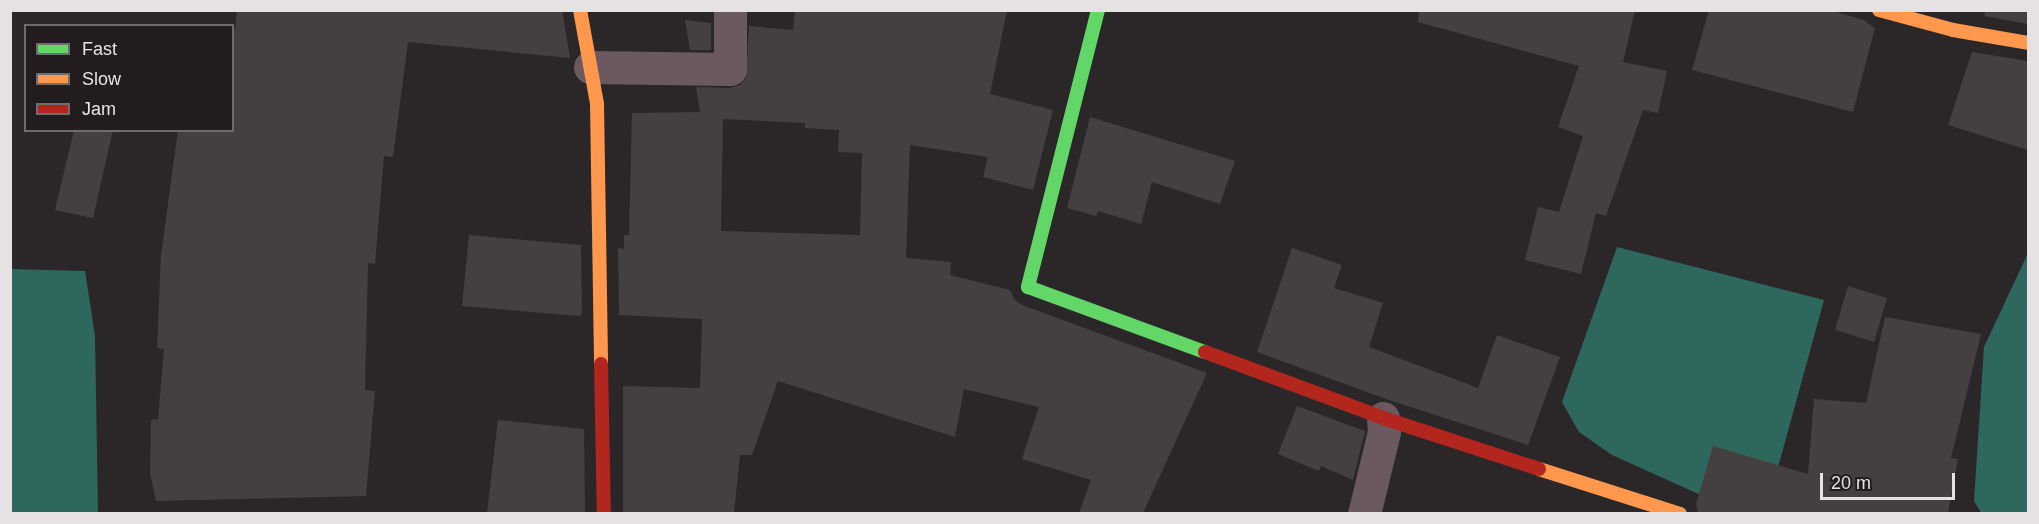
<!DOCTYPE html>
<html>
<head>
<meta charset="utf-8">
<style>
	body { margin:0 }
	#map { position:relative; width:2039px; height:524px; overflow:hidden; background:#2b2729; font-family:Arial,sans-serif }
	div>[style] { position:absolute }
	.water>* { inset:0; background:#2e685c }
	.building>* { inset:0; background:#444042 }
	.street>* { height:33px; margin:-16.5px; padding:0 16.5px; transform-origin:16.5px; border-radius:16.5px; background:#6a5a60 }
	.fast>* { height:14px; margin:-7px; padding:0 7px; transform-origin:7px; border-radius:7px; background:#63d668 }
	.slow>* { height:14px; margin:-7px; padding:0 7px; transform-origin:7px; border-radius:7px; background:#ff974d }
	.jam>* { height:14px; margin:-7px; padding:0 7px; transform-origin:7px; border-radius:7px; background:#b3261e }
	span { translate:-50% -50%; white-space:nowrap; text-align:center; line-height:1.15; -webkit-text-stroke:4.5px #221c1f; paint-order:stroke }
	.frame { position:absolute; inset:0; border:12px solid #e6e2e3; pointer-events:none }
	.legend { position:absolute; left:24px; top:24px; width:210px; height:108px; box-sizing:border-box; background:#221c1f; border:2px solid #706b6d; margin:0; padding:8px 10px; list-style:none; font-size:18px; color:#e6e2e3 }
	.legend li { display:flex; align-items:center; gap:12px; height:30px }
	.legend b { width:30px; border:2px solid #706b6d }
	.scale { position:absolute; left:1820px; top:473px; width:135px; height:27px; box-sizing:border-box; border:3px solid #e6e2e3; border-top:0; padding-left:8px; font-size:18px; line-height:21px; white-space:nowrap; color:#e6e2e3; -webkit-text-stroke:4px #221c1f; paint-order:stroke }
</style>
</head>
<body>
<div id="map">
	<div class="water">
		<i style="clip-path:polygon(1617px 247px,1824px 300px,1769px 500px,1714px 501px,1612px 455px,1579px 432px,1562px 402px)"></i>
		<i style="clip-path:polygon(2028px 253px,2028px 513px,1981px 513px,1974px 501px,1984px 347px)"></i>
		<i style="clip-path:polygon(11px 269px,85px 271px,95px 336px,98px 513px,11px 513px)"></i>
	</div>
	<div class="building">
		<i style="clip-path:polygon(237px 10px,562px 10px,570px 58px,408px 42px,393px 157px,384px 156px,375px 264px,368px 263px,365px 390px,375px 391px,366px 496px,156px 501px,150px 473px,151px 420px,158px 419px,164px 349px,157px 348px,161px 255px,178px 130px,232px 130px,232px 29px,235px 30px)"></i>
		<i style="clip-path:polygon(evenodd,795px 10px,1007px 10px,990px 94px,1053px 110px,1033px 190px,983px 177px,988px 157px,910px 145px,906px 258px,951px 262px,950px 275px,1010px 290px,1014px 299px,1022px 305px,1207px 373px,1143px 513px,1079px 513px,1091px 480px,1022px 459px,1039px 407px,964px 389px,955px 437px,778px 381px,752px 455px,740px 455px,734px 513px,623px 513px,623px 386px,700px 388px,702px 319px,619px 315px,618px 248px,624px 249px,624px 235px,629px 235px,632px 113px,700px 112px,696px 87px,730px 88px,740px 85px,746px 78px,749px 26px,793px 30px,795px 10px,723px 119px,805px 123px,805px 128px,839px 130px,838px 152px,862px 153px,860px 235px,721px 231px,723px 119px)"></i>
		<i style="clip-path:polygon(1419px 10px,1635px 10px,1623px 62px,1667px 71px,1658px 113px,1643px 110px,1606px 216px,1596px 213px,1581px 274px,1525px 260px,1538px 207px,1559px 212px,1583px 136px,1558px 127px,1579px 66px,1418px 22px)"></i>
		<i style="clip-path:polygon(1709px 10px,1829px 10px,1864px 20px,1875px 28px,1853px 112px,1692px 70px)"></i>
		<i style="clip-path:polygon(1986px 10px,2028px 10px,2028px 24px,1984px 16px)"></i>
		<i style="clip-path:polygon(685px 20px,711px 23px,711px 50px,690px 50px)"></i>
		<i style="clip-path:polygon(1972px 52px,2028px 61px,2028px 150px,1948px 125px)"></i>
		<i style="clip-path:polygon(1090px 117px,1235px 161px,1220px 204px,1152px 182px,1141px 224px,1098px 211px,1096px 216px,1067px 208px)"></i>
		<i style="clip-path:polygon(74px 130px,113px 130px,93px 218px,55px 210px)"></i>
		<i style="clip-path:polygon(469px 235px,581px 245px,582px 314px,579px 316px,462px 306px)"></i>
		<i style="clip-path:polygon(1292px 248px,1342px 265px,1334px 288px,1383px 303px,1369px 347px,1478px 388px,1497px 335px,1560px 357px,1528px 445px,1389px 400px,1257px 352px)"></i>
		<i style="clip-path:polygon(1848px 286px,1887px 298px,1874px 342px,1835px 330px)"></i>
		<i style="clip-path:polygon(1885px 317px,1981px 334px,1951px 458px,1958px 459px,1948px 513px,1698px 513px,1696px 504px,1713px 446px,1808px 474px,1814px 399px,1866px 403px)"></i>
		<i style="clip-path:polygon(1297px 406px,1365px 431px,1353px 480px,1321px 466px,1319px 471px,1278px 454px)"></i>
		<i style="clip-path:polygon(498px 420px,584px 429px,585px 513px,487px 513px)"></i>
	</div>
	<div class="street">
		<i style="left:590px;top:67px;width:140px;rotate:0.8deg"></i>
		<i style="left:730px;top:69px;width:59px;rotate:-90deg"></i>
		<i style="left:1364px;top:514px;width:84px;rotate:-76.3deg"></i>
		<i style="left:1384px;top:432px;width:14px;rotate:-94deg"></i>
	</div>
	<div class="fast">
		<i style="left:1098px;top:10px;width:286px;rotate:104.2deg"></i>
		<i style="left:1028px;top:287px;width:189px;rotate:20.2deg"></i>
	</div>
	<div class="slow">
		<i style="left:580px;top:10px;width:96px;rotate:79.7deg"></i>
		<i style="left:597px;top:104px;width:260px;rotate:89.1deg"></i>
		<i style="left:1879px;top:10px;width:77px;rotate:15.1deg"></i>
		<i style="left:1953px;top:30px;width:76px;rotate:9.8deg"></i>
		<i style="left:1539px;top:469px;width:148px;rotate:17.7deg"></i>
	</div>
	<div class="jam">
		<i style="left:1205px;top:352px;width:190px;rotate:20.3deg"></i>
		<i style="left:1383px;top:418px;width:164px;rotate:18.1deg"></i>
		<i style="left:601px;top:364px;width:150px;rotate:88.9deg"></i>
	</div>
	<div class="frame"></div>
	<ul class="legend">
	<li><b style="height:8px;background:#63d668"></b>Fast</li>
	<li><b style="height:8px;background:#ff974d"></b>Slow</li>
	<li><b style="height:8px;background:#b3261e"></b>Jam</li>
	</ul>
	<div class="scale">20 m</div>
</div>
</body>
</html>
